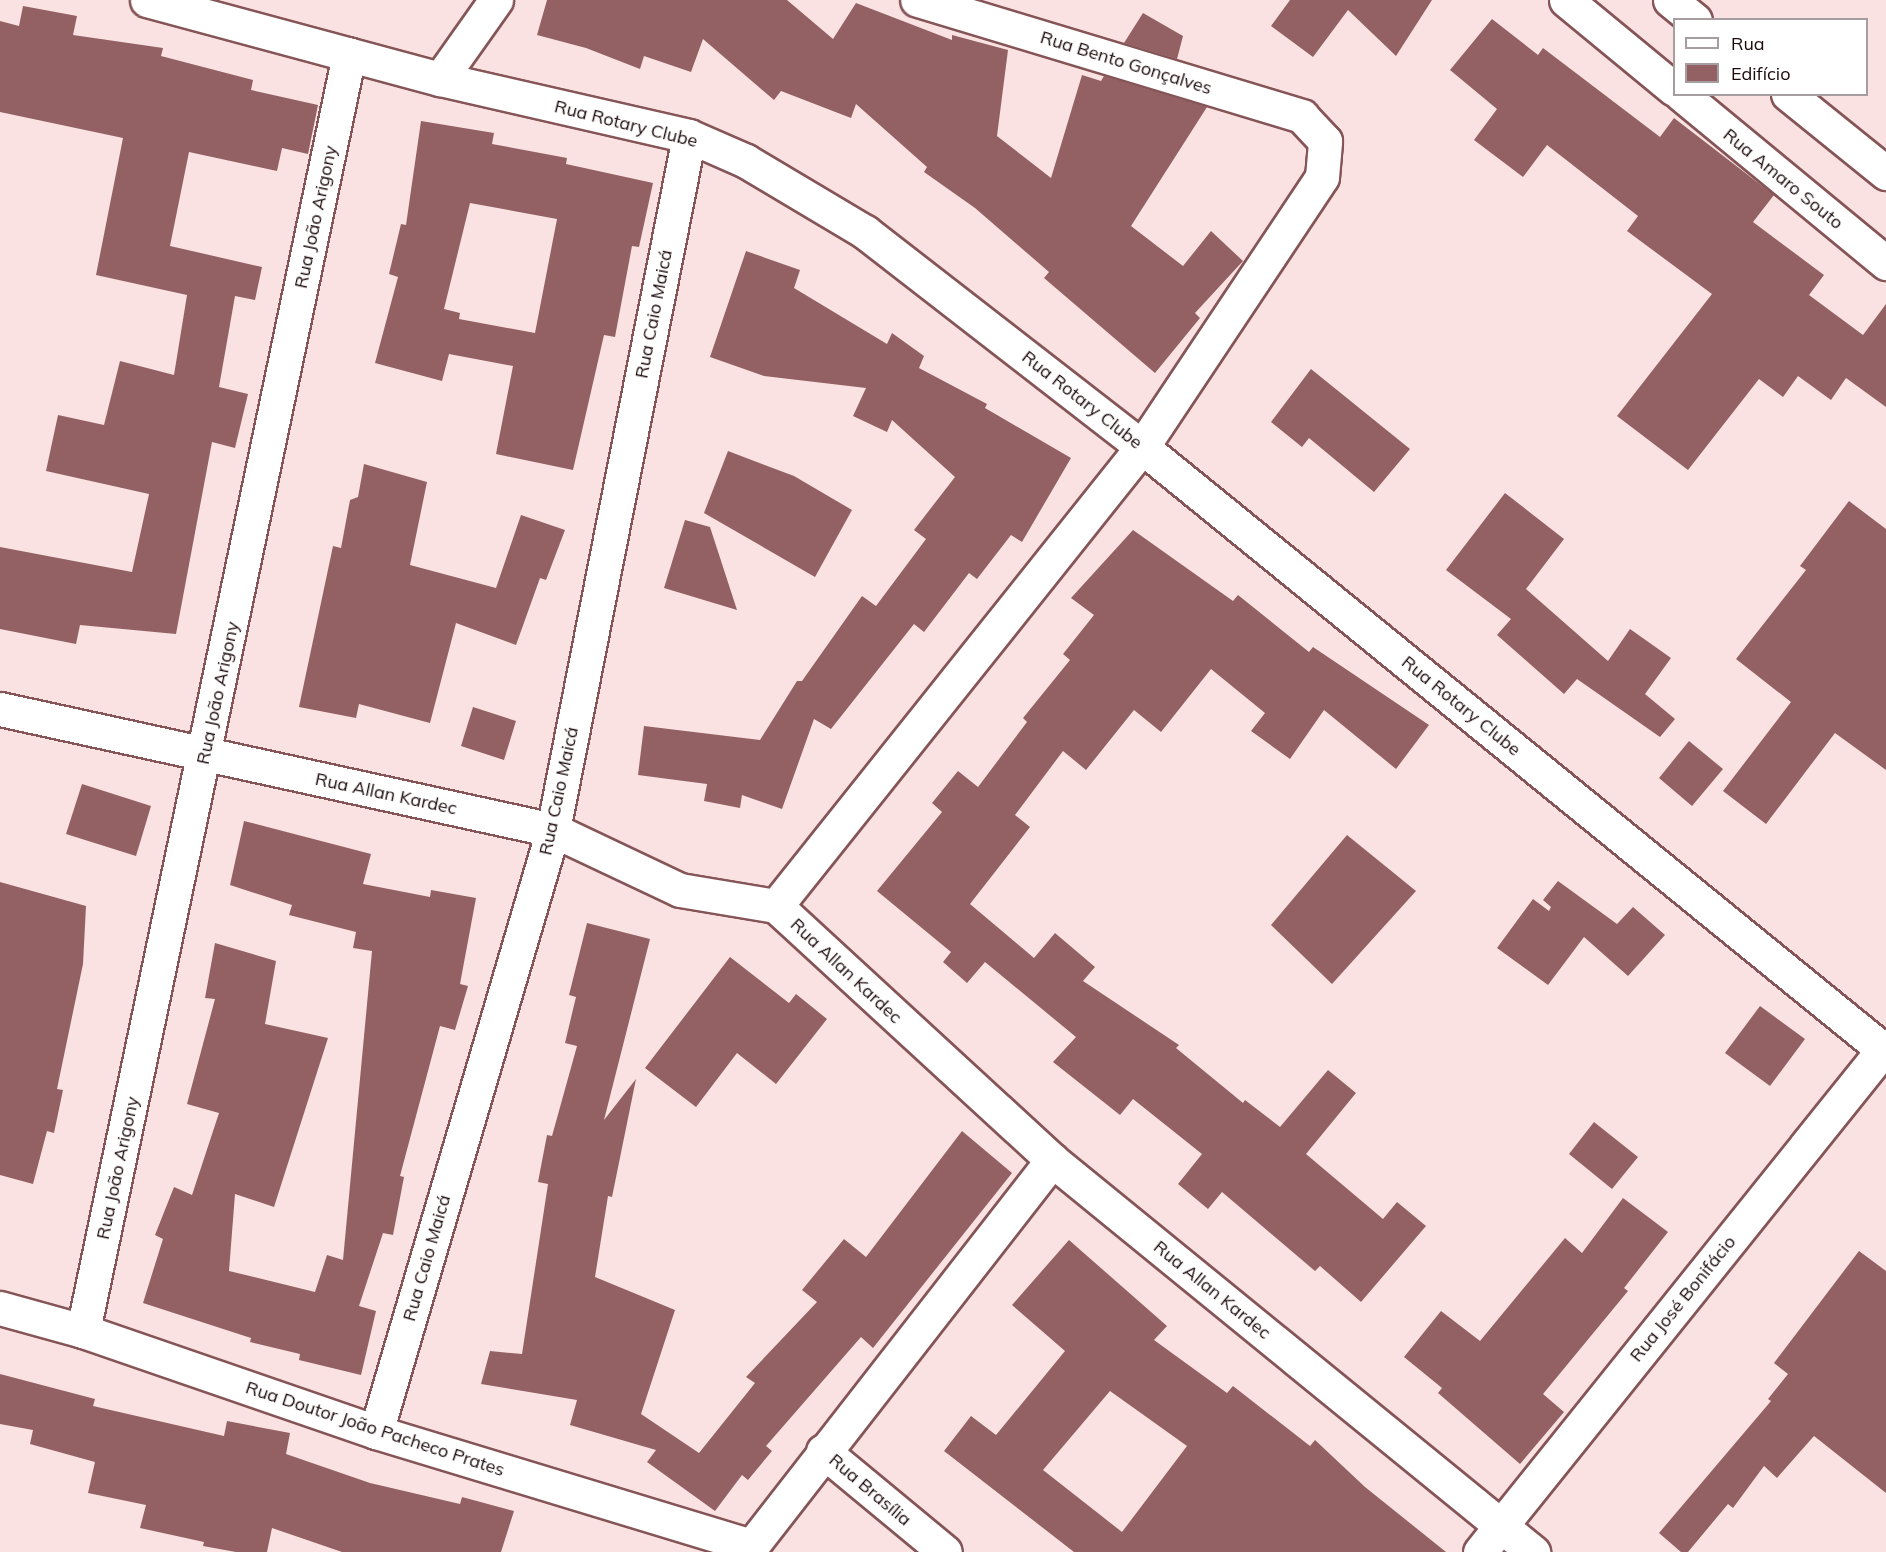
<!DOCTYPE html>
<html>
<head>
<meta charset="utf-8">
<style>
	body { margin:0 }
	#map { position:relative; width:1886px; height:1552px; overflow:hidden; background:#fae2e2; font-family:Mulish,sans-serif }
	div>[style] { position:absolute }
	.building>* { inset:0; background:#936163 }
	.roads { filter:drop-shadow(2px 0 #855557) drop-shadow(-2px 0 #855557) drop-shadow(0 2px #855557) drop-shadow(0 -2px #855557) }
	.minor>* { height:33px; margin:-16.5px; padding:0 16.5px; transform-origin:16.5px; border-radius:16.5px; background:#fff }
	.tertiary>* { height:33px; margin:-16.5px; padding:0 16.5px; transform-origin:16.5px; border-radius:16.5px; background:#fff }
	span { translate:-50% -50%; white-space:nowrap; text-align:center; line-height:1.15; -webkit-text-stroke:5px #fff; paint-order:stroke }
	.street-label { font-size:18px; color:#1d0a0c }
	.legend { position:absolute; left:1673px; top:18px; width:195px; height:78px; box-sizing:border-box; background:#fff; border:2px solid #a59d9e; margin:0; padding:8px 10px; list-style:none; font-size:18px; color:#1d0a0c }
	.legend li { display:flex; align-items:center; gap:12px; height:30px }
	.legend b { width:30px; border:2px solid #a59d9e }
</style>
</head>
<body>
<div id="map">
	<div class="building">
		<i style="clip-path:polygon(547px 0,787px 0,833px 39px,856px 3px,952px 40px,952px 35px,1008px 50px,997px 136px,1051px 178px,1082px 75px,1101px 81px,1104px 76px,1207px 107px,1131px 226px,1183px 266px,1211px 231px,1243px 261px,1195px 313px,1200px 318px,1155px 373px,1044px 278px,1049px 272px,975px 208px,924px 172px,927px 167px,856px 104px,851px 118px,781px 91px,774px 100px,703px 39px,691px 72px,644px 56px,640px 69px,586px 48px,537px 35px)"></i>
		<i style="clip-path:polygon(1290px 0,1432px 0,1396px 56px,1348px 10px,1313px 57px,1271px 26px)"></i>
		<i style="clip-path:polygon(23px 6px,77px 16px,73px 35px,163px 48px,161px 56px,253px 80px,251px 90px,318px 105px,308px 154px,282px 148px,277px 171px,189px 152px,170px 246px,262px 267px,255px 300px,235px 296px,219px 387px,248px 394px,235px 448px,212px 442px,176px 634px,80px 625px,76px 644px,0 629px,0 547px,132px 572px,149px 494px,46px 471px,58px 415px,104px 425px,120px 361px,174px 375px,187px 295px,96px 275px,123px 138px,0 112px,0 21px,19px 26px)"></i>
		<i style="clip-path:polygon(1143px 13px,1183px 36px,1177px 59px,1124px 43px)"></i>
		<i style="clip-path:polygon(1492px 19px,1538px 55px,1543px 48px,1660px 137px,1674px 118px,1774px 195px,1753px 222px,1824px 275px,1809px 295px,1863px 335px,1886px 304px,1886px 407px,1846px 378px,1831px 400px,1798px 376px,1783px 397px,1759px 379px,1688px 470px,1617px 416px,1712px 294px,1627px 231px,1638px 216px,1547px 145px,1523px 177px,1474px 140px,1497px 109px,1450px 70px)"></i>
		<i style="clip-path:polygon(evenodd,421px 121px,494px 133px,492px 144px,567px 158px,566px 164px,653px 183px,639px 247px,632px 246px,615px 337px,604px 335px,573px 470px,496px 454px,513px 366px,449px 354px,442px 381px,375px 363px,398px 277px,389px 274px,401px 224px,406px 225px,421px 121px,470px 203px,557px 219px,535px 333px,459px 319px,460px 313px,444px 309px,470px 203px)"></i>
		<i style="clip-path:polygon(746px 251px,800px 270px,794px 288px,887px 344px,892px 333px,924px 356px,919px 368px,987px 404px,985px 408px,1071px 458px,1022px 542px,1011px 535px,977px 579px,969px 573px,924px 632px,914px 624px,831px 729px,814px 719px,782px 809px,742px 795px,740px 808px,704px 801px,707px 784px,638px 775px,644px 726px,760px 740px,797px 681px,802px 681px,862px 596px,876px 606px,926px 539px,914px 530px,955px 477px,892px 420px,887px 432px,853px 416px,866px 388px,764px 376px,710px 357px)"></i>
		<i style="clip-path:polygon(1311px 369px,1410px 449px,1374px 492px,1309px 438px,1302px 447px,1271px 422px)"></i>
		<i style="clip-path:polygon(728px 451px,794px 476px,852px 510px,815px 577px,704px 513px)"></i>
		<i style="clip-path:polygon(364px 464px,427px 482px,410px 565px,496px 588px,521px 515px,565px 530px,546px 580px,540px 578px,516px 645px,456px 623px,430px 723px,359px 704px,356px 718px,299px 707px,333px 546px,341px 548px,350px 500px,358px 497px)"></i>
		<i style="clip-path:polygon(1505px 493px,1564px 539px,1526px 589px,1608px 661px,1630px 629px,1671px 658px,1645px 694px,1675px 719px,1660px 737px,1577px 679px,1564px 694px,1497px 635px,1511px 619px,1446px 570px)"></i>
		<i style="clip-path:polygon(1849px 501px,1886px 529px,1886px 770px,1835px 733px,1766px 824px,1723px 791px,1791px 702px,1736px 659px,1806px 570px,1800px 566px)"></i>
		<i style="clip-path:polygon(685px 520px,710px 527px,737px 610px,664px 588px)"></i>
		<i style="clip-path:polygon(1133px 530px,1233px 601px,1238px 595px,1309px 652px,1313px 647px,1429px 725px,1396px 769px,1324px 710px,1290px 759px,1251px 731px,1265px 713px,1211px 669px,1161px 732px,1134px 710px,1086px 770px,1063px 751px,1015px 815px,1030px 827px,970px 904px,1034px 958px,1055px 933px,1095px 967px,1083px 981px,1179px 1045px,1176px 1048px,1243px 1103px,1245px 1100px,1280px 1127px,1328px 1070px,1356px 1093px,1306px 1154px,1383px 1219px,1397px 1202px,1426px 1226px,1361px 1302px,1320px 1266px,1315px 1271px,1222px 1192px,1208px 1209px,1178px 1184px,1202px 1154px,1133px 1099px,1120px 1115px,1053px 1062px,1076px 1037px,985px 962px,967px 983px,943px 962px,951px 952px,877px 891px,942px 812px,932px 803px,958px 771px,978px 787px,1027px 722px,1023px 718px,1070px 660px,1063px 654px,1094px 615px,1071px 598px)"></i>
		<i style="clip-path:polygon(473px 707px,516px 721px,504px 760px,461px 746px)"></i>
		<i style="clip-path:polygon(1689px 741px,1723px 769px,1692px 806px,1659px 778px)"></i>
		<i style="clip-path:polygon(82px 784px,151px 806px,136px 856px,66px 834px)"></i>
		<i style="clip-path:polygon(244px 821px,371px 854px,363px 884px,430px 897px,431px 890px,476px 898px,460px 984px,468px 986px,455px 1030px,440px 1026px,400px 1176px,404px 1177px,393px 1235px,383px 1233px,359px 1306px,376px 1311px,361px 1375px,299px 1360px,300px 1354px,250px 1342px,251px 1338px,143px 1303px,163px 1239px,155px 1235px,174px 1187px,192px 1195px,219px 1113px,187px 1104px,215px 999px,205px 998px,215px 943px,276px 961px,265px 1024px,328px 1038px,274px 1207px,235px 1194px,229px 1271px,315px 1292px,327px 1255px,343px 1260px,372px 951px,353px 948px,356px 932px,289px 915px,292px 905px,230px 885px)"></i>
		<i style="clip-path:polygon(1347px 835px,1416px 891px,1332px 984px,1271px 925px)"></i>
		<i style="clip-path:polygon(1558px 881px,1617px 924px,1633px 907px,1665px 935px,1628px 976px,1584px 937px,1548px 985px,1497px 948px,1533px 899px,1549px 911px,1551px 907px,1543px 900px)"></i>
		<i style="clip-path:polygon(0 882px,86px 906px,83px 964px,57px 1089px,63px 1090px,54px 1133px,47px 1131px,33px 1184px,0 1175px)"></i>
		<i style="clip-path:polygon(587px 923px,650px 939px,604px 1120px,636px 1079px,612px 1197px,608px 1196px,595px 1277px,675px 1310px,641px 1414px,699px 1453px,755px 1383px,746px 1377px,817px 1302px,802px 1290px,844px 1239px,866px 1257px,962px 1131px,1012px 1173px,873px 1348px,861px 1337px,766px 1446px,772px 1451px,748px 1480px,742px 1475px,715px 1511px,647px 1462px,656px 1450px,570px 1425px,577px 1400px,481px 1384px,490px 1351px,522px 1354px,548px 1184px,538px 1182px,547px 1135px,552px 1136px,577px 1046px,565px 1043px,576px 997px,569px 995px)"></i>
		<i style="clip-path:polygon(730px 957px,789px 1003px,796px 994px,827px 1019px,776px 1084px,737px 1053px,696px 1107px,645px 1068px)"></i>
		<i style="clip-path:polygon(1760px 1006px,1805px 1039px,1770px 1086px,1725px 1053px)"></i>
		<i style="clip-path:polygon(1594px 1122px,1638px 1157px,1612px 1189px,1569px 1154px)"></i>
		<i style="clip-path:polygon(1623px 1198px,1668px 1232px,1624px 1288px,1628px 1291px,1543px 1394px,1564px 1412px,1520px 1464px,1438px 1393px,1442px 1388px,1404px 1357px,1441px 1311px,1480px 1341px,1565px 1238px,1582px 1253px)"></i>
		<i style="clip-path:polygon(evenodd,1069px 1240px,1167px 1326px,1154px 1340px,1227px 1393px,1233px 1386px,1310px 1446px,1315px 1440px,1365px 1487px,1446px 1552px,1074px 1552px,944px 1451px,971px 1416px,996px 1435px,1065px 1351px,1012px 1305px,1069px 1240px,1110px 1391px,1187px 1446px,1122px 1532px,1043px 1470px,1110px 1391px)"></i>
		<i style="clip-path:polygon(1859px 1251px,1886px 1271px,1886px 1493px,1814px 1436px,1777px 1478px,1764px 1466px,1733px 1508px,1728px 1504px,1688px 1552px,1681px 1552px,1659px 1533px,1771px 1401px,1768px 1399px,1788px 1374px,1774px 1363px)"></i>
		<i style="clip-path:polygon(0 1374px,95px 1399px,93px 1406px,224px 1436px,227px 1421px,290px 1433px,286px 1454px,370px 1483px,460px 1504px,462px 1497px,514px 1511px,501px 1552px,342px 1552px,272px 1528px,267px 1552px,236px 1552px,203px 1546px,204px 1542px,140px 1528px,146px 1505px,88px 1493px,95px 1462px,30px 1444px,33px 1430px,0 1424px)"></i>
	</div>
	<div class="roads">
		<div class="minor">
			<i style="left:147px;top:0;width:303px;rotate:15.1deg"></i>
			<i style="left:440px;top:79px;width:255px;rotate:12.9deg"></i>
			<i style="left:689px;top:136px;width:62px;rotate:23.7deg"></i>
			<i style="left:746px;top:161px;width:139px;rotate:30.8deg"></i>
			<i style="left:865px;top:232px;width:351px;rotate:37.8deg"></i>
			<i style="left:1142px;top:447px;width:959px;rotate:39.12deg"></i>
			<i style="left:440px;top:79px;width:97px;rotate:-54.7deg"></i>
			<i style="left:0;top:709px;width:566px;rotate:12.34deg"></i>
			<i style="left:553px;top:830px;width:140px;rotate:25.3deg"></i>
			<i style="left:680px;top:890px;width:97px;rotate:9.5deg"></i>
			<i style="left:776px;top:906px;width:375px;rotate:42.6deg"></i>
			<i style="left:1052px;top:1160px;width:621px;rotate:39.18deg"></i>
			<i style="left:776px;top:906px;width:587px;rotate:-51.43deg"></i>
			<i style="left:1142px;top:447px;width:324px;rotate:-56.3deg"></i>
			<i style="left:1322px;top:177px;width:36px;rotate:-85deg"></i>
			<i style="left:1325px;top:141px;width:34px;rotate:-133deg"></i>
			<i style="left:1302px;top:116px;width:402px;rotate:-163.2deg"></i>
			<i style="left:0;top:1308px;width:86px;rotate:15.5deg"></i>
			<i style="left:83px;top:1331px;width:310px;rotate:19deg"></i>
			<i style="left:376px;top:1432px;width:393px;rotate:16.9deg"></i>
			<i style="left:83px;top:1331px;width:1304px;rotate:-78.23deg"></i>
			<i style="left:376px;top:1432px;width:627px;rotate:-73.62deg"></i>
			<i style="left:553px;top:830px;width:707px;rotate:-78.91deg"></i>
			<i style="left:823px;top:1451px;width:158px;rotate:39.6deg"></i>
			<i style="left:747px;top:1552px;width:497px;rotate:-52.1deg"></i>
			<i style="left:1480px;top:1552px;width:649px;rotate:-51.26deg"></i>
		</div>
		<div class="tertiary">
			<i style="left:1566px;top:0;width:140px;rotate:39.5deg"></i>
			<i style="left:1670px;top:0;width:32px;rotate:39deg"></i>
			<i style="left:1681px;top:94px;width:266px;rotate:39.5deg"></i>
			<i style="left:1788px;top:94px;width:126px;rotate:38.9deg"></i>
		</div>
	</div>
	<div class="street-label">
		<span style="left:1126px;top:63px;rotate:17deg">Rua Bento Gonçalves</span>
		<span style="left:626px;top:124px;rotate:14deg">Rua Rotary Clube</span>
		<span style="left:1783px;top:179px;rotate:39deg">Rua Amaro Souto</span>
		<span style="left:316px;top:217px;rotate:-78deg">Rua João Arigony</span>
		<span style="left:654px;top:314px;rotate:-79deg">Rua Caio Maicá</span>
		<span style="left:1082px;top:400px;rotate:38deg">Rua Rotary Clube</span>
		<span style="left:218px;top:693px;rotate:-78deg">Rua João Arigony</span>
		<span style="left:1461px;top:706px;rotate:39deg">Rua Rotary Clube</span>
		<span style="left:559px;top:791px;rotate:-78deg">Rua Caio Maicá</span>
		<span style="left:386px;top:794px;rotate:12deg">Rua Allan Kardec</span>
		<span style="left:846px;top:971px;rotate:43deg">Rua Allan Kardec</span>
		<span style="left:118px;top:1168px;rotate:-78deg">Rua João Arigony</span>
		<span style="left:427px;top:1258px;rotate:-74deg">Rua Caio Maicá</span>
		<span style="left:1212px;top:1290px;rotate:39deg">Rua Allan Kardec</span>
		<span style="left:1683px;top:1299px;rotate:-51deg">Rua José Bonifácio</span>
		<span style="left:375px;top:1429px;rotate:18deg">Rua Doutor João Pacheco Prates</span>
		<span style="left:870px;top:1490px;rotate:40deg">Rua Brasília</span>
	</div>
	<ul class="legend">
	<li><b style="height:8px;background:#fff"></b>Rua</li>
	<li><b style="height:16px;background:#936163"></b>Edifício</li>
	</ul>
</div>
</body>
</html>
